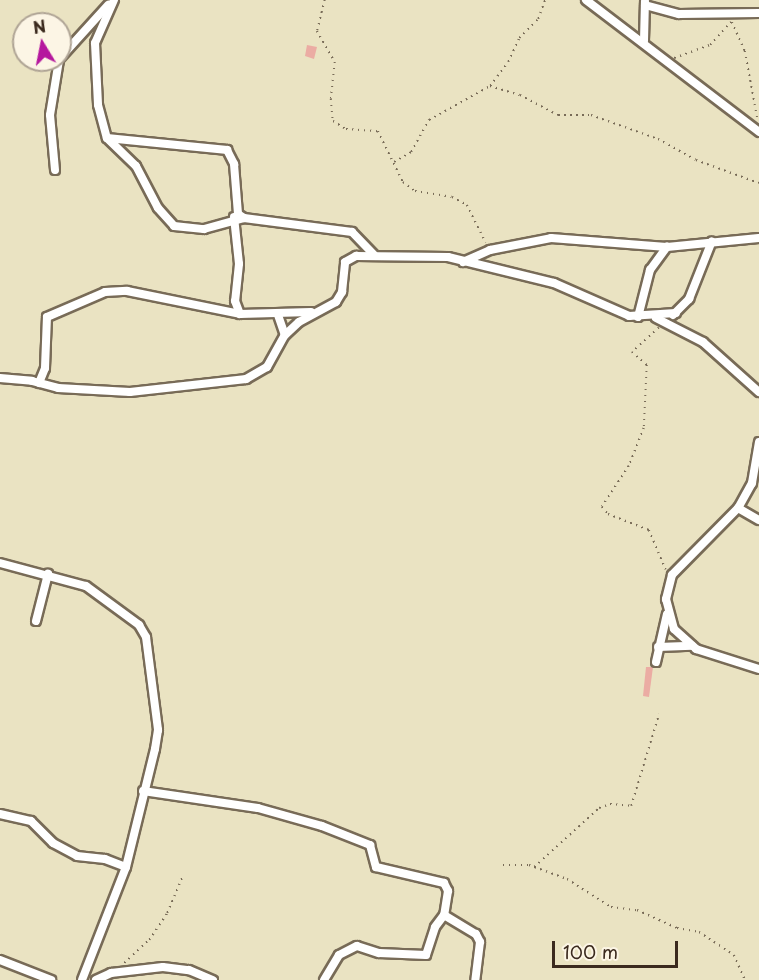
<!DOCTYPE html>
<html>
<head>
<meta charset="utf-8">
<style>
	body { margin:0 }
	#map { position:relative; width:759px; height:980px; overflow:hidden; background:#eae3c2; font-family:"Playpen Sans",sans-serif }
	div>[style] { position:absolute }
	.building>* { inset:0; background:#ebaca3 }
	.path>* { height:1.5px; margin-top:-0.75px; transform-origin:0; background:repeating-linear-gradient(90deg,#786b57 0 1.5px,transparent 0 6px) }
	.roads { filter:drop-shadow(2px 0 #786b57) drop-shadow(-2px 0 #786b57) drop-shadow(0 2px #786b57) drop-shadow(0 -2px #786b57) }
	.street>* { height:8px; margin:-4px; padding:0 4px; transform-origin:4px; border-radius:4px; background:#fff }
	span { translate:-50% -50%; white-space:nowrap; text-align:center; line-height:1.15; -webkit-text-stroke:4.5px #fcf5e5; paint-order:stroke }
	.north { position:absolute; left:12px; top:12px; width:60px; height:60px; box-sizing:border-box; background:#fcf5e5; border:2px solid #afa495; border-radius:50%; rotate:350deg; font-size:16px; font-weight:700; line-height:24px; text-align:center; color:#3b2a1e }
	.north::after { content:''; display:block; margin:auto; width:21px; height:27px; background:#b5179e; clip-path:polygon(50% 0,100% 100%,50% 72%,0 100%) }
	.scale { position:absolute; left:552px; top:941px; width:126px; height:27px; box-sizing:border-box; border:3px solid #3b2a1e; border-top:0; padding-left:8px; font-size:18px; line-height:21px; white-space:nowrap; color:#3b2a1e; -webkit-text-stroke:4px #fcf5e5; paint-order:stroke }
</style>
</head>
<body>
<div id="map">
	<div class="building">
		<i style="clip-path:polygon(307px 45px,317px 47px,314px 59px,305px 56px)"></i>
		<i style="clip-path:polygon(646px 667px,653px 667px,649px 697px,643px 696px)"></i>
	</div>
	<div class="path">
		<i style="left:325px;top:0;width:32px;rotate:104deg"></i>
		<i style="left:317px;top:31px;width:36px;rotate:60deg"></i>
		<i style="left:335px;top:62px;width:37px;rotate:96deg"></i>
		<i style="left:331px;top:99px;width:22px;rotate:85deg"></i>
		<i style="left:333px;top:121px;width:15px;rotate:32deg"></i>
		<i style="left:346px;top:129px;width:32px;rotate:4deg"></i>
		<i style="left:378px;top:131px;width:57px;rotate:63.9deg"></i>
		<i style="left:403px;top:182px;width:15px;rotate:37deg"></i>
		<i style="left:415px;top:191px;width:37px;rotate:9deg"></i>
		<i style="left:452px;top:197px;width:17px;rotate:28deg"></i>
		<i style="left:467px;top:205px;width:42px;rotate:63.4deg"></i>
		<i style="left:732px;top:22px;width:32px;rotate:66deg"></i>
		<i style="left:745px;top:51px;width:71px;rotate:79.5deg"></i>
		<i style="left:674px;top:58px;width:38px;rotate:-20deg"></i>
		<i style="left:710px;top:45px;width:31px;rotate:-48deg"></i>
		<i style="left:490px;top:86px;width:31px;rotate:17deg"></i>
		<i style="left:520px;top:95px;width:43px;rotate:27.8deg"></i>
		<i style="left:558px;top:115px;width:33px"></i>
		<i style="left:591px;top:115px;width:71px;rotate:19.7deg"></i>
		<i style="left:658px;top:139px;width:43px;rotate:28.9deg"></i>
		<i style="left:696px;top:160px;width:67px;rotate:20.1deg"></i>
		<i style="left:394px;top:162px;width:20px;rotate:-30deg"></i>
		<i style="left:411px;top:152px;width:37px;rotate:-61deg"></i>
		<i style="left:429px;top:120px;width:70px;rotate:-29.1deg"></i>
		<i style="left:490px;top:86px;width:30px;rotate:-53deg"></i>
		<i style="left:508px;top:62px;width:26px;rotate:-65deg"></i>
		<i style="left:519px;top:38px;width:27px;rotate:-45deg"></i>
		<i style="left:538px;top:19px;width:20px;rotate:-70deg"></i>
		<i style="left:659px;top:328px;width:36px;rotate:138deg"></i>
		<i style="left:632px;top:352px;width:20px;rotate:41deg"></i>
		<i style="left:647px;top:365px;width:63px;rotate:92.7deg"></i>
		<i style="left:644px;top:428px;width:41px;rotate:111.5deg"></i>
		<i style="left:629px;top:466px;width:49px;rotate:123.4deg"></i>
		<i style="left:602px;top:507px;width:9px;rotate:49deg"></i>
		<i style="left:608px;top:514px;width:44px;rotate:21.3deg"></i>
		<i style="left:649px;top:530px;width:43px;rotate:67deg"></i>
		<i style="left:503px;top:865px;width:26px"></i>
		<i style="left:529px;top:865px;width:40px;rotate:20.2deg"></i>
		<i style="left:567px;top:879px;width:52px;rotate:32.5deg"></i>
		<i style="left:611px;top:907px;width:26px;rotate:7deg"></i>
		<i style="left:637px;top:910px;width:44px;rotate:24.2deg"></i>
		<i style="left:677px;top:928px;width:22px;rotate:10deg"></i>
		<i style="left:699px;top:932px;width:42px;rotate:33.3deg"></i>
		<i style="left:734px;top:955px;width:27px;rotate:66deg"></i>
		<i style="left:534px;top:867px;width:88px;rotate:-42.2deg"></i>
		<i style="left:599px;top:808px;width:12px;rotate:-20deg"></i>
		<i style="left:610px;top:804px;width:21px;rotate:5deg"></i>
		<i style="left:631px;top:806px;width:96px;rotate:-73.1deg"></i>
		<i style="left:124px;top:963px;width:34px;rotate:-43deg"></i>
		<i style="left:149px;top:940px;width:32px;rotate:-56deg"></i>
		<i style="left:167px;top:913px;width:38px;rotate:-67deg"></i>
	</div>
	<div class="roads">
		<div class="street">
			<i style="left:114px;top:0;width:47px;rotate:113.8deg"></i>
			<i style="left:95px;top:43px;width:62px;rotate:87.2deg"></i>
			<i style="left:98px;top:105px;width:34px;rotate:75deg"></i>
			<i style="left:107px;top:138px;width:40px;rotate:44deg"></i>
			<i style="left:136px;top:166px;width:47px;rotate:62.4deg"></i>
			<i style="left:158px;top:208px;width:24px;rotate:48deg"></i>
			<i style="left:174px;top:226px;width:30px;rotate:6deg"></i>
			<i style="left:204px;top:229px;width:41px;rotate:-15.4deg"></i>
			<i style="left:586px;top:0;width:218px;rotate:37.3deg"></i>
			<i style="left:645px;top:5px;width:35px;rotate:15deg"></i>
			<i style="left:679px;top:14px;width:80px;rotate:-0.7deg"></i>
			<i style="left:644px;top:41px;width:40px;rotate:-88.6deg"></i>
			<i style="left:60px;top:58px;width:72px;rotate:-47.8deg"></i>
			<i style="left:107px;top:138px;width:121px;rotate:5.7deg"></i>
			<i style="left:227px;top:150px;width:16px;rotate:63deg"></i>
			<i style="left:234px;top:164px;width:50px;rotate:85.4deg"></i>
			<i style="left:238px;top:214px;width:7px;rotate:34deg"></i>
			<i style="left:244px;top:218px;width:109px;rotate:7.4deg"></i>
			<i style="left:352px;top:232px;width:32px;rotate:46deg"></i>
			<i style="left:55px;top:170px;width:55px;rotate:-95.2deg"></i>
			<i style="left:50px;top:115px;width:56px;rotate:-80.7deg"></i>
			<i style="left:234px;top:217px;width:47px;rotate:83.9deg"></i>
			<i style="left:239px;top:264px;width:37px;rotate:96deg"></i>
			<i style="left:235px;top:301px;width:14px;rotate:69deg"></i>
			<i style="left:463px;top:262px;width:30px;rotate:-24deg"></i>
			<i style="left:490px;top:250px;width:62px;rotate:-11.1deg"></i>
			<i style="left:551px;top:238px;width:116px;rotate:4.4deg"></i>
			<i style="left:667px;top:247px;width:92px;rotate:-5.6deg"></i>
			<i style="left:278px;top:315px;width:21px;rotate:71deg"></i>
			<i style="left:673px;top:315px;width:23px;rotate:-45deg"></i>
			<i style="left:689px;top:299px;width:62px;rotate:-68.4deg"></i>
			<i style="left:638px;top:317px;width:49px;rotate:-75.7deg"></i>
			<i style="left:650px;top:270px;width:29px;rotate:-54deg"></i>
			<i style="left:656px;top:318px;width:53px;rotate:27.1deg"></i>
			<i style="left:703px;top:342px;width:75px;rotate:41.8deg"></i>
			<i style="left:0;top:378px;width:32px;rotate:5deg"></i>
			<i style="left:32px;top:381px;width:27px;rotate:15deg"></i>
			<i style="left:58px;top:388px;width:72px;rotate:3.2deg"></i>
			<i style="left:130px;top:392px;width:117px;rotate:-6.4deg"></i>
			<i style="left:246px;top:379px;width:24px;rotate:-30deg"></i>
			<i style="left:267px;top:367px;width:37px;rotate:-61deg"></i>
			<i style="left:285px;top:335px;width:19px;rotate:-43deg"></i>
			<i style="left:299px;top:322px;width:42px;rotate:-28.4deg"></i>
			<i style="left:336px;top:302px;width:12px;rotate:-59deg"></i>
			<i style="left:342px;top:292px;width:30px;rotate:-84deg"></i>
			<i style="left:345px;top:262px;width:13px;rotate:-29deg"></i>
			<i style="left:356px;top:256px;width:92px;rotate:0.6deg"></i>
			<i style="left:448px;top:257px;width:109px;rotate:13.8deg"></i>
			<i style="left:554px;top:283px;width:82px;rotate:23.7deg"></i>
			<i style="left:629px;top:316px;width:47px;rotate:-3.7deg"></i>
			<i style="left:39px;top:383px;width:16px;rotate:-68deg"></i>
			<i style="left:45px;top:368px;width:51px;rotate:-87.8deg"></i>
			<i style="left:47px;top:317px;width:63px;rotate:-23.3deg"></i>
			<i style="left:105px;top:292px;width:22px;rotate:-3deg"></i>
			<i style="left:127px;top:291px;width:115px;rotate:11.5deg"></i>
			<i style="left:240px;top:314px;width:71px;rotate:-1.6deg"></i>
			<i style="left:759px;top:442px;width:42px;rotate:99.7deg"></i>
			<i style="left:752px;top:483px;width:29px;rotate:119deg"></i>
			<i style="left:738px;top:508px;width:94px;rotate:134.6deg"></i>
			<i style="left:672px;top:575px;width:25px;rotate:104deg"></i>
			<i style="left:666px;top:599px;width:31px;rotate:75deg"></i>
			<i style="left:674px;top:629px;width:30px;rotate:42deg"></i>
			<i style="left:696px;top:649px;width:66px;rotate:17.6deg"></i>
			<i style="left:738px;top:508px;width:24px;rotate:30deg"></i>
			<i style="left:0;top:563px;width:89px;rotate:15deg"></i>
			<i style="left:86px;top:586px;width:66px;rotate:36.3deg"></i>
			<i style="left:139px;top:625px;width:14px;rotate:60deg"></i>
			<i style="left:146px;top:637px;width:94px;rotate:82.6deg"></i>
			<i style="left:158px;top:730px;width:19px;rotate:99deg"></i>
			<i style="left:155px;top:749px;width:122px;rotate:103.8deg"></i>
			<i style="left:126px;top:867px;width:121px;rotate:111.3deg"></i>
			<i style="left:36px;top:621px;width:49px;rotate:-75.7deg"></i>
			<i style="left:658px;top:647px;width:34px;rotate:-2deg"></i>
			<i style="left:656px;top:662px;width:49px;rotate:-77.1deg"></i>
			<i style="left:143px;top:791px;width:116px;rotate:8.4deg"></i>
			<i style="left:258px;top:808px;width:66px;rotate:15.7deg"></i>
			<i style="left:322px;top:826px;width:52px;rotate:21.6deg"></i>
			<i style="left:370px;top:845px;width:23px;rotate:75deg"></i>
			<i style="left:376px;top:867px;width:70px;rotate:13.2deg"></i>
			<i style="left:444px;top:883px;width:9px;rotate:63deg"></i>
			<i style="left:448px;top:891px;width:24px;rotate:99deg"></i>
			<i style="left:444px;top:915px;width:37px;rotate:31deg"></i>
			<i style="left:476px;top:934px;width:9px;rotate:63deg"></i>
			<i style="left:480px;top:942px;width:38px;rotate:97deg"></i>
			<i style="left:0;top:814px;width:32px;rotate:13deg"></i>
			<i style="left:31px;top:821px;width:31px;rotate:45deg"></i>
			<i style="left:53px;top:843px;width:27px;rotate:28deg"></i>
			<i style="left:77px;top:856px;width:28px;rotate:6deg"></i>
			<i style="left:105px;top:859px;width:22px;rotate:21deg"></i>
			<i style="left:0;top:960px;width:55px;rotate:21.4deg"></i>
			<i style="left:96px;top:980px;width:17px;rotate:-25deg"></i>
			<i style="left:111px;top:973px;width:52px;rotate:-6.6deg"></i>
			<i style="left:163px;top:967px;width:26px;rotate:7deg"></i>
			<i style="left:189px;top:970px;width:26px;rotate:23deg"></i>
			<i style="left:324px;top:980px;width:29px;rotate:-59deg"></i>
			<i style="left:339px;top:955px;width:20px;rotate:-27deg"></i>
			<i style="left:357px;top:946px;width:23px;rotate:18deg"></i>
			<i style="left:379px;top:953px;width:47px;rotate:2.4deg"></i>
			<i style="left:426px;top:955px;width:29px;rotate:-72deg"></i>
			<i style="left:435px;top:927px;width:15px;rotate:-53deg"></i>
		</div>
	</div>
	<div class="north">N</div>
	<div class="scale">100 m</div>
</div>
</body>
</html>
